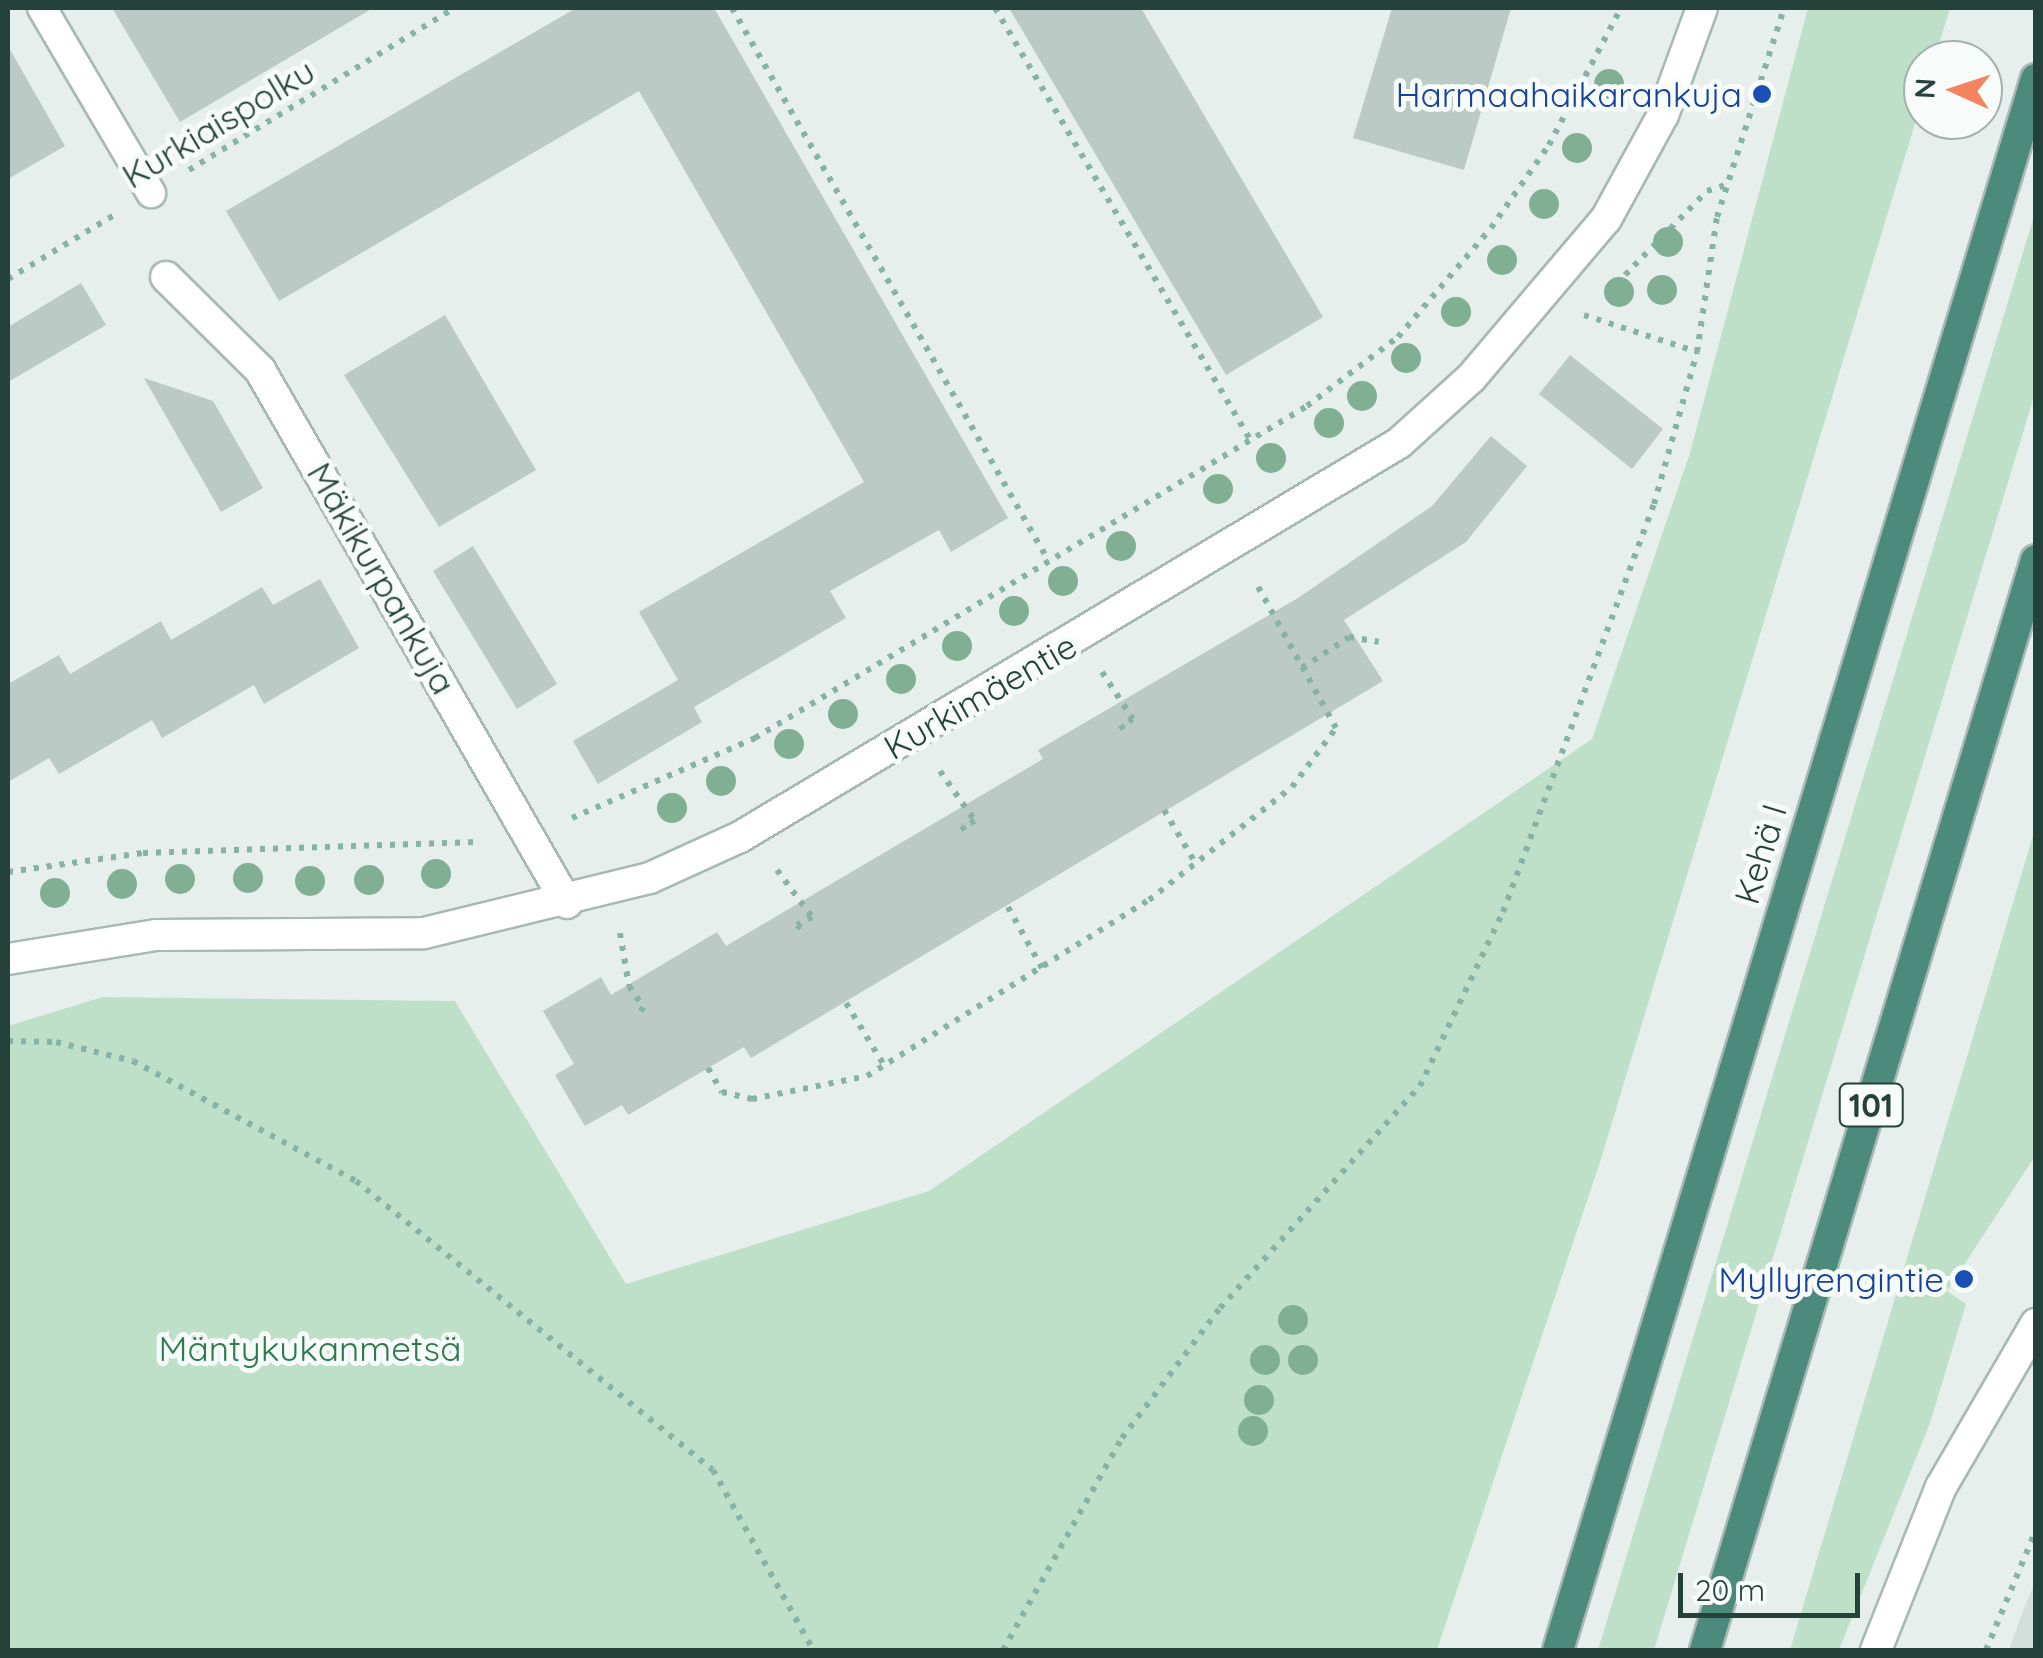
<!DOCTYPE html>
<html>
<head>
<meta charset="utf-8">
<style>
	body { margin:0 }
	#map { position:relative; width:2043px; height:1658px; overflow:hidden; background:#e6efeb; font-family:Quicksand,sans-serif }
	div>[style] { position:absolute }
	.built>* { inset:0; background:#d4dfda }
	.green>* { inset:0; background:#bfe0c8 }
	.building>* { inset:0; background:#bbcac4 }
	.path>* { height:6px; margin-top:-3px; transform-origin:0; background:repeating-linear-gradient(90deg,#86b3a5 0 5px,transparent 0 13px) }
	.roads { filter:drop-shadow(2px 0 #a8b8b2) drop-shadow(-2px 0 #a8b8b2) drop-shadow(0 2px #a8b8b2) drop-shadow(0 -2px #a8b8b2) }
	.service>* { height:28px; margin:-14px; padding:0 14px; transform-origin:14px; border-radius:14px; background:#fff }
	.minor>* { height:30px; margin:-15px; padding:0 15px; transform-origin:15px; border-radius:15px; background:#fff }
	.tertiary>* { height:30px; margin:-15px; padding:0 15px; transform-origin:15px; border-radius:15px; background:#fff }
	.trunk>* { height:30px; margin:-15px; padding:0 15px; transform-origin:15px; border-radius:15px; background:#4c8a7c }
	.trees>* { width:30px; height:30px; margin:-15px; border-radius:50%; background:#80af93 }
	.dots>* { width:28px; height:28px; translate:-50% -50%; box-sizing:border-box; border:5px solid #f7fbf9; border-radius:50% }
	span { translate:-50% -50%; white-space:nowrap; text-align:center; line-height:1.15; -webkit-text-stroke:10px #f7fbf9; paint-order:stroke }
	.shield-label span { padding:2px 8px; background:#f7fbf9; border:2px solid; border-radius:8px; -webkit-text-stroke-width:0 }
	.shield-label { font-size:32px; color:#24423a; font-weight:700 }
	.transit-label { font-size:35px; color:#164399 }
	.right { translate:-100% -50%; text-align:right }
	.street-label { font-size:35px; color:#24423a }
	.park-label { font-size:35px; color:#2d7a4b }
	.frame { position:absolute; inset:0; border:10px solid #24423a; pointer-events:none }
	.north { position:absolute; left:1903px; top:40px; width:100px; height:100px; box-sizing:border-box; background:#f7fbf9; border:2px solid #a3b1ad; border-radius:50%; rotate:273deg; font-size:28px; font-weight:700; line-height:40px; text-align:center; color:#24423a }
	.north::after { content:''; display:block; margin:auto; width:35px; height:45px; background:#f4845f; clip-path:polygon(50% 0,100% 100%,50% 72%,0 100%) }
	.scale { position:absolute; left:1678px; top:1573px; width:182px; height:45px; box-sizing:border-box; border:5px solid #24423a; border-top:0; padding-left:12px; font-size:30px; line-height:35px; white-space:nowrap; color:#24423a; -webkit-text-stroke:8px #f7fbf9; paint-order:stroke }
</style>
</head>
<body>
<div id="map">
	<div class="built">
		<i style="clip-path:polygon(2035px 1582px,2035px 1650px,2009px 1650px,2022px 1613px)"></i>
	</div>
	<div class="green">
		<i style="clip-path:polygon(1808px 8px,1950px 8px,1934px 60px,1923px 60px,1923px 97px,1600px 1162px,1437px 1650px,8px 1650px,8px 1026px,103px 997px,455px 1001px,626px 1284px,929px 1191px,1592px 739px,1690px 453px)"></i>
		<i style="clip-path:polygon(2035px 213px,2035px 393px,1654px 1650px,1598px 1650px)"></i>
		<i style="clip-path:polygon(2035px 829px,2035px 1156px,1947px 1291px,1966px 1304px,1930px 1423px,1839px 1650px,1790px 1650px)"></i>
	</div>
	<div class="building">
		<i style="clip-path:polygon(112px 8px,373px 8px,180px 122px)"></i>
		<i style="clip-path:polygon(576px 8px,714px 8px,1008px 518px,951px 552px,939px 530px,830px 591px,846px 618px,694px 707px,702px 722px,598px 784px,573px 741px,678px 680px,639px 612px,864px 482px,639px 91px,279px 301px,226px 211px)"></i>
		<i style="clip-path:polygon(1009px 8px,1141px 8px,1323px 317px,1226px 375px)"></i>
		<i style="clip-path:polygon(1392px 8px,1511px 8px,1464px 170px,1353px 138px)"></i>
		<i style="clip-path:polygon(8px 46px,65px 146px,8px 179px)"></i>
		<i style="clip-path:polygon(81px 283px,106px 325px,8px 382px,8px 327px)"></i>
		<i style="clip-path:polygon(445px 315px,536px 470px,439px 527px,344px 375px)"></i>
		<i style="clip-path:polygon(1570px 355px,1663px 429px,1632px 469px,1539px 394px)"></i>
		<i style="clip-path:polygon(144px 378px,213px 401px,263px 488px,221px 512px)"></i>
		<i style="clip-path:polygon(1491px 436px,1527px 466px,1466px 542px,1344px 620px,1383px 681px,751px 1058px,744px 1047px,628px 1115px,622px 1105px,585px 1126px,555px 1075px,574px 1064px,543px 1011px,601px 977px,611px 995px,717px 932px,726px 946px,1043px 759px,1038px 750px,1298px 598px,1432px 506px)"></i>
		<i style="clip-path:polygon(473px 546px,557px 684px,517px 709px,433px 571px)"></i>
		<i style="clip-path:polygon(320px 579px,359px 648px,264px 704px,254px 685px,162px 738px,152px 720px,59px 774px,49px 758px,8px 782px,8px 684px,59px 655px,70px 674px,161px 621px,171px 640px,262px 587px,273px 605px)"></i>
	</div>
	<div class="path">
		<i style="left:732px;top:8px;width:636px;rotate:60.21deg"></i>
		<i style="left:995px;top:8px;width:503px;rotate:59.41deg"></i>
		<i style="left:189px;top:170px;width:311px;rotate:-31.4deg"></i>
		<i style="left:1625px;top:275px;width:117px;rotate:-45.7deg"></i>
		<i style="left:1707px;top:191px;width:22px;rotate:-18deg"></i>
		<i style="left:8px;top:279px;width:124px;rotate:-31.1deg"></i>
		<i style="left:1584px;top:315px;width:119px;rotate:18.1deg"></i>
		<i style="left:1302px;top:668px;width:56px;rotate:-33.4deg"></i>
		<i style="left:1349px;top:637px;width:30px;rotate:9deg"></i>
		<i style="left:1102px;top:672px;width:56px;rotate:56.6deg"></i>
		<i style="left:1133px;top:719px;width:13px;rotate:153deg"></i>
		<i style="left:1121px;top:725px;width:10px;rotate:66deg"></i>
		<i style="left:940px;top:771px;width:61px;rotate:55deg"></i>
		<i style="left:975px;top:821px;width:14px;rotate:159deg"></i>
		<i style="left:962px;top:826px;width:9px;rotate:58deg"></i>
		<i style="left:1164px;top:810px;width:63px;rotate:59.3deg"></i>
		<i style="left:572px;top:818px;width:200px;rotate:-23.6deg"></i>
		<i style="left:755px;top:738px;width:644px;rotate:-31.02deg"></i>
		<i style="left:1307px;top:406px;width:114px;rotate:-37.2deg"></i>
		<i style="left:1398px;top:337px;width:143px;rotate:-49.5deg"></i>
		<i style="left:1491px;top:228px;width:101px;rotate:-55.1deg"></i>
		<i style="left:1549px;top:145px;width:155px;rotate:-62.3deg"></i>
		<i style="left:777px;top:870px;width:59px;rotate:53.3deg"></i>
		<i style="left:812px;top:917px;width:17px;rotate:152deg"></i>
		<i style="left:797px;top:925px;width:9px;rotate:36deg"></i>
		<i style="left:8px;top:872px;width:136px;rotate:-8deg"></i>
		<i style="left:143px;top:853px;width:335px;rotate:-1.9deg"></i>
		<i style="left:1008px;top:907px;width:70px;rotate:60.9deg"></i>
		<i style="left:620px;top:933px;width:54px;rotate:80.4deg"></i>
		<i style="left:629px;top:986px;width:25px;rotate:56deg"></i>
		<i style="left:643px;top:1007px;width:10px;rotate:114deg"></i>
		<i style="left:846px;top:1003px;width:73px;rotate:58.5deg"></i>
		<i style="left:8px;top:1041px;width:48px;rotate:1.2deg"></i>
		<i style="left:56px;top:1042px;width:79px;rotate:13.9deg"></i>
		<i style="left:133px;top:1061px;width:253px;rotate:28.3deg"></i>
		<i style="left:356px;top:1181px;width:459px;rotate:39deg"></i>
		<i style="left:713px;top:1470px;width:206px;rotate:60.9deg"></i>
		<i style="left:708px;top:1068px;width:28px;rotate:60deg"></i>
		<i style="left:722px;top:1092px;width:31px;rotate:13deg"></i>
		<i style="left:752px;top:1099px;width:117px;rotate:-11.3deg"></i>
		<i style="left:867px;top:1076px;width:332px;rotate:-32deg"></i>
		<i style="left:1149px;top:900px;width:182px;rotate:-38.3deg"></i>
		<i style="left:1292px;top:787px;width:74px;rotate:-53.3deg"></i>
		<i style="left:1336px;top:728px;width:168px;rotate:-118.9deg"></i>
		<i style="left:1003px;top:1650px;width:243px;rotate:-60.7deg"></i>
		<i style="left:1122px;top:1438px;width:163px;rotate:-53deg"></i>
		<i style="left:1220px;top:1308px;width:299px;rotate:-48deg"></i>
		<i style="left:1420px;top:1086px;width:193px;rotate:-64.5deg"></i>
		<i style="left:1503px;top:912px;width:435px;rotate:-69.7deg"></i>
		<i style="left:1654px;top:504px;width:158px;rotate:-74.2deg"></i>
		<i style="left:1697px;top:352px;width:136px;rotate:-81.6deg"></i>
		<i style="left:1717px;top:217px;width:219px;rotate:-72.2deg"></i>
		<i style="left:1986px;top:1650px;width:130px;rotate:-67.4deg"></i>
	</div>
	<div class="roads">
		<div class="service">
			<i style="left:42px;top:8px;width:215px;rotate:59.5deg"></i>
		</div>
		<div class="minor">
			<i style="left:166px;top:277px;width:132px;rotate:44.7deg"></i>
			<i style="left:260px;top:370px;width:615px;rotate:60.06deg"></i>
		</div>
		<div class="tertiary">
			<i style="left:8px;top:959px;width:150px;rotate:-9.2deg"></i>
			<i style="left:156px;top:935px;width:268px;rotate:-0.4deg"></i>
			<i style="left:424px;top:933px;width:233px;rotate:-13.7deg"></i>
			<i style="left:650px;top:878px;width:99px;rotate:-24.5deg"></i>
			<i style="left:740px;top:837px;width:768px;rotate:-30.87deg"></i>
			<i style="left:1399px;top:443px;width:97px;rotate:-42.1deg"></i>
			<i style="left:1471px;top:378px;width:209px;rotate:-49.7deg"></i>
			<i style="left:1606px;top:219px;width:119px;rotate:-61.3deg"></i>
			<i style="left:1663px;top:115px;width:114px;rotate:-70deg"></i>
			<i style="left:1876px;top:1650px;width:175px;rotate:-68.3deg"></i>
			<i style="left:1941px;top:1487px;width:189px;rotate:-59.8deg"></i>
		</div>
		<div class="trunk">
			<i style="left:1558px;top:1650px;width:1642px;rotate:-73.08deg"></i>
			<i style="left:1705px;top:1650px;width:1139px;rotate:-73.11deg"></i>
		</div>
	</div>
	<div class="trees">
		<i style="left:1609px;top:84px"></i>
		<i style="left:1577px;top:148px"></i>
		<i style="left:1544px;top:204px"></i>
		<i style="left:1668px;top:242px"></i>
		<i style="left:1502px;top:260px"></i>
		<i style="left:1662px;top:290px"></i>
		<i style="left:1619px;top:292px"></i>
		<i style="left:1456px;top:312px"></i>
		<i style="left:1406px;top:358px"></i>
		<i style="left:1362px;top:396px"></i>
		<i style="left:1329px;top:423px"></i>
		<i style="left:1271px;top:458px"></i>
		<i style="left:1218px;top:489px"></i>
		<i style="left:1121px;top:546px"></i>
		<i style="left:1063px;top:581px"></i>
		<i style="left:1014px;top:611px"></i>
		<i style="left:957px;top:646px"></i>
		<i style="left:901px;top:679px"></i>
		<i style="left:843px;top:714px"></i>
		<i style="left:789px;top:744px"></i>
		<i style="left:721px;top:781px"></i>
		<i style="left:672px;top:808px"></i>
		<i style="left:436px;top:874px"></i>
		<i style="left:248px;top:878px"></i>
		<i style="left:180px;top:879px"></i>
		<i style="left:369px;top:880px"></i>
		<i style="left:310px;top:881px"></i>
		<i style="left:122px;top:884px"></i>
		<i style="left:55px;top:893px"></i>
		<i style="left:1293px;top:1320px"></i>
		<i style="left:1265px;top:1360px"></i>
		<i style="left:1303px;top:1360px"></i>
		<i style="left:1259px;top:1400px"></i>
		<i style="left:1253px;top:1431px"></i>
	</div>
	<div class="dots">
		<i style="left:1762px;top:94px;background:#1a4fb4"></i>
		<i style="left:1964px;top:1279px;background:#1a4fb4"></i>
	</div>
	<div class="shield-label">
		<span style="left:1871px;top:1105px">101</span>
	</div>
	<div class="transit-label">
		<span class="right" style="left:1742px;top:94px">Harmaahaikarankuja</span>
		<span class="right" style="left:1944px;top:1279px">Myllyrengintie</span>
	</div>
	<div class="street-label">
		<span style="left:218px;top:123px;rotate:-31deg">Kurkiaispolku</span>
		<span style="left:382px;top:578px;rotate:60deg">Mäkikurpankuja</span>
		<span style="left:980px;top:696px;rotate:-30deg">Kurkimäentie</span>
		<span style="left:1760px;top:854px;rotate:-73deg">Kehä I</span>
	</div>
	<div class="park-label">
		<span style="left:310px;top:1348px">Mäntykukanmetsä</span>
	</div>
	<div class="frame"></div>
	<div class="north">N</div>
	<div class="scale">20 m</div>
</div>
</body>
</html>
